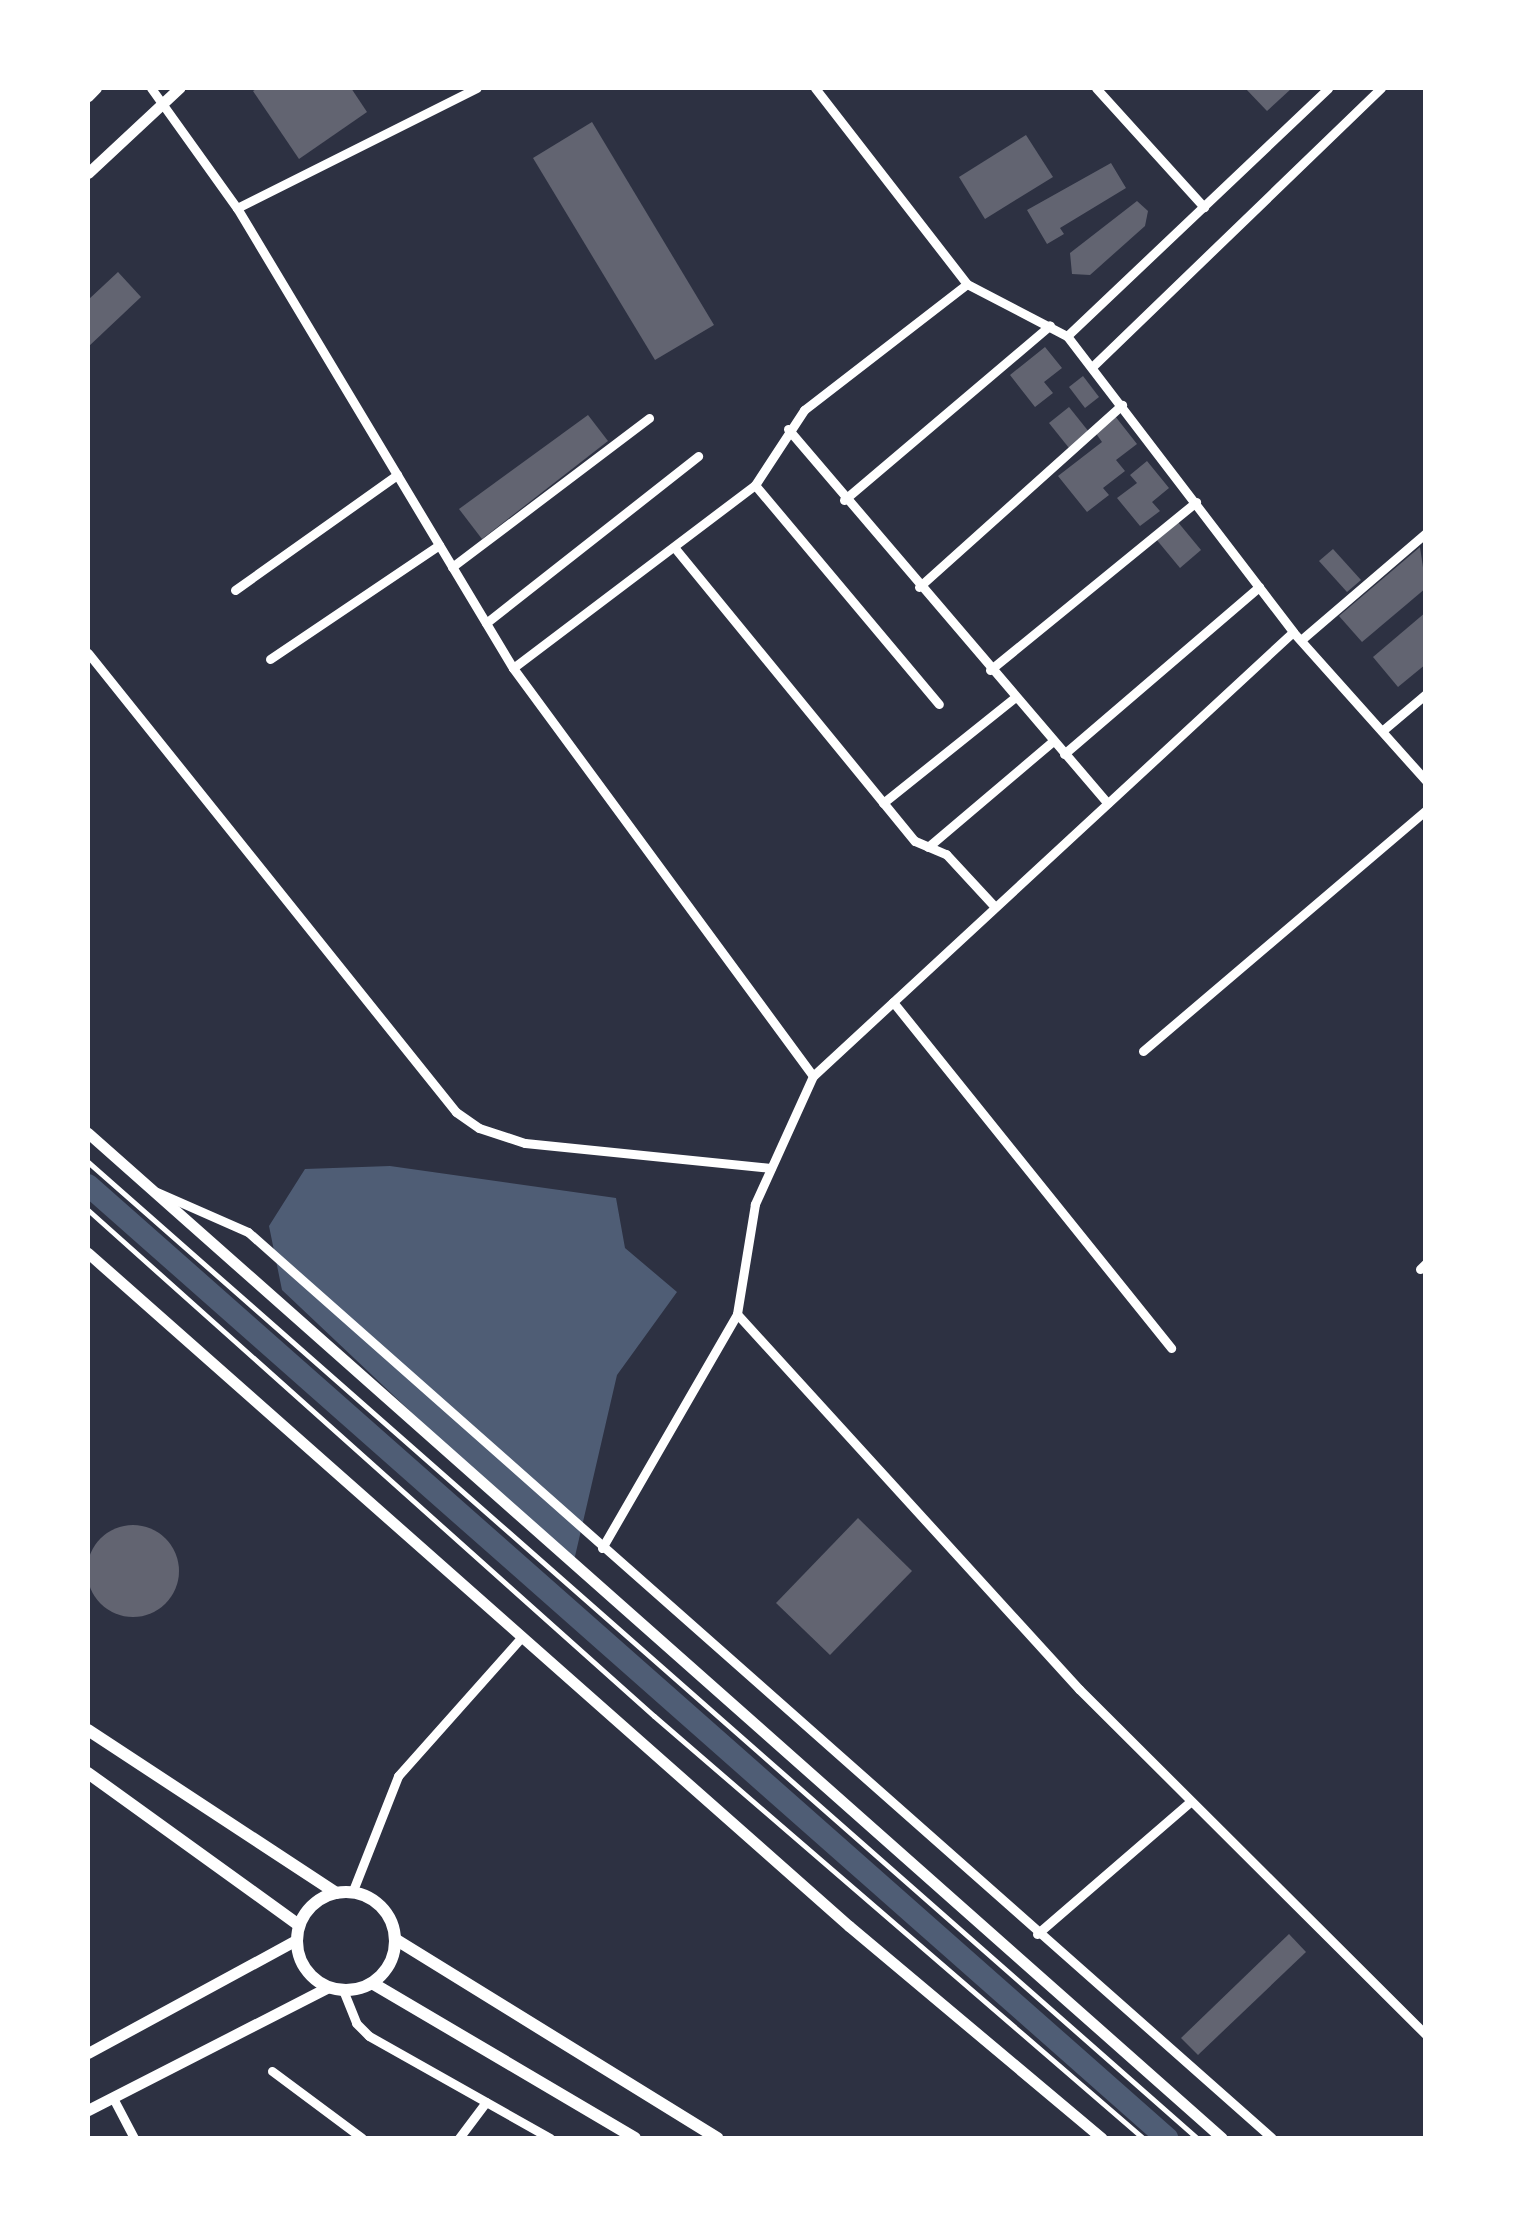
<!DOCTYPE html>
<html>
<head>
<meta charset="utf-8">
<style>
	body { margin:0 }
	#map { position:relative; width:1513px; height:2226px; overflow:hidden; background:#2d3142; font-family:"Playfair Display",serif }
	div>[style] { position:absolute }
	.water>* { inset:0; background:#4f5d75 }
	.canal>* { height:22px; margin:-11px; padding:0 11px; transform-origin:11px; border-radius:11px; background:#4f5d75 }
	.building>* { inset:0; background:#626471 }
	.round { border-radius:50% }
	.service>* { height:5px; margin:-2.5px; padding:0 2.5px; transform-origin:2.5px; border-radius:2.5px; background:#fff }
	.minor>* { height:9px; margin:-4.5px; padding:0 4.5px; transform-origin:4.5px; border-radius:4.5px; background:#fff }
	.tertiary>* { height:11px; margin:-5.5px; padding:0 5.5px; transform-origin:5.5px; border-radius:5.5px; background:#fff }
	.secondary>* { height:12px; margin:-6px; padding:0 6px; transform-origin:6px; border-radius:6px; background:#fff }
	.secondary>.ring { margin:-6px; padding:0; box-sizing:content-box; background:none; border:12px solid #fff; border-radius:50% }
	span { translate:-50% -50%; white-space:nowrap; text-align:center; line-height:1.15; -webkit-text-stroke:10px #fff; paint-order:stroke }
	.frame { position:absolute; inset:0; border:90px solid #fff; pointer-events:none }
</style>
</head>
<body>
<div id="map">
	<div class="water">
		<i style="clip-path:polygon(390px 1166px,616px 1198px,625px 1248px,677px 1292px,617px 1375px,573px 1565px,282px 1290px,269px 1226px,305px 1169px)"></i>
	</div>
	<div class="canal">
		<i style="left:88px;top:1185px;width:1440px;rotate:41.45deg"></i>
	</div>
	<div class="building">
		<i style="clip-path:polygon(258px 88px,351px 88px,367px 112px,299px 159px,253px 91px)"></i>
		<i style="clip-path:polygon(1245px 88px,1292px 88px,1267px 111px)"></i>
		<i style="clip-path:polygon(592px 122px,714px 325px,655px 360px,533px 158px)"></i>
		<i style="clip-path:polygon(1026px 135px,1053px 177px,985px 219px,959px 177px)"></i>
		<i style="clip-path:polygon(1111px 163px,1126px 188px,1060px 228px,1064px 234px,1047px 244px,1027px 210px)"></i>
		<i style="clip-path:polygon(1137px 201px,1148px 211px,1145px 226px,1090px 275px,1072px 274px,1070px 253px)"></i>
		<i style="clip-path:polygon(118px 272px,141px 297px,88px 347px,88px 300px)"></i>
		<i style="clip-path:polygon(1045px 347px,1062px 368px,1044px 382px,1053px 393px,1035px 407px,1010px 375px)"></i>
		<i style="clip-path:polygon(1083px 376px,1099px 397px,1085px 408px,1069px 387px)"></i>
		<i style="clip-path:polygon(1069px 407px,1089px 432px,1069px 448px,1049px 423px)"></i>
		<i style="clip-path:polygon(588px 415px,608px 441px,482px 539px,459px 509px)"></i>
		<i style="clip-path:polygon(1115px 416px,1137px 444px,1116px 460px,1125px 471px,1103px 488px,1109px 495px,1087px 512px,1058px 476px,1102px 442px,1095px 432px)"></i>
		<i style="clip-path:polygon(1147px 461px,1169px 488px,1152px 502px,1160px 511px,1140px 526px,1117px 498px,1137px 483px,1130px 475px)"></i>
		<i style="clip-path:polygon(1177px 521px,1201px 550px,1180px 568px,1156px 539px)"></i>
		<i style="clip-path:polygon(1420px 547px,1426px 588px,1362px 642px,1339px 616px)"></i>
		<i style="clip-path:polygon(1333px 549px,1361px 580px,1347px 592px,1319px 561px)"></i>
		<i style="clip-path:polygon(1426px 612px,1426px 664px,1398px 687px,1373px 657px)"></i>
		<i style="clip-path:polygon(858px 1518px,912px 1571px,830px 1655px,776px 1603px)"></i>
		<i class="round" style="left:87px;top:1525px;width:92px;height:92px"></i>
		<i style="clip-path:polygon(1289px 1934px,1306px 1952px,1198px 2055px,1181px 2038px)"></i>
	</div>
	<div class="service">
		<i style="left:88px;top:1162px;width:1477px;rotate:41.35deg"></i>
		<i style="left:88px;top:1210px;width:759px;rotate:41.8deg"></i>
		<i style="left:654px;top:1716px;width:646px;rotate:40.79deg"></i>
	</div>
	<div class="minor">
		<i style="left:151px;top:88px;width:148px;rotate:54.4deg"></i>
		<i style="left:237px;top:208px;width:536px;rotate:59.04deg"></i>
		<i style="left:513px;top:668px;width:506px;rotate:53.67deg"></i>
		<i style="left:815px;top:88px;width:248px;rotate:52.2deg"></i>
		<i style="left:967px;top:284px;width:113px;rotate:27.5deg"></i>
		<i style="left:1067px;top:336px;width:372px;rotate:52.6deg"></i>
		<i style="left:1293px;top:632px;width:200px;rotate:48.2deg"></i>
		<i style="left:1096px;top:88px;width:161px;rotate:47.8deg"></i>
		<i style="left:237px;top:208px;width:268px;rotate:-26.6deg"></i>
		<i style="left:1067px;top:336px;width:360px;rotate:-43.5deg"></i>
		<i style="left:1092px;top:367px;width:402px;rotate:-44deg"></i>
		<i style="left:788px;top:429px;width:492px;rotate:49.5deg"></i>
		<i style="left:755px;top:485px;width:286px;rotate:50deg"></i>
		<i style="left:844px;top:500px;width:270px;rotate:-40.3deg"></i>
		<i style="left:674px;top:547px;width:380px;rotate:50.7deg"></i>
		<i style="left:915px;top:841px;width:34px;rotate:23deg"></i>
		<i style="left:946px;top:854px;width:72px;rotate:47.2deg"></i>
		<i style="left:452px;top:567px;width:247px;rotate:-37.1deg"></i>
		<i style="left:919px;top:587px;width:273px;rotate:-41.9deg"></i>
		<i style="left:235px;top:590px;width:199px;rotate:-35.4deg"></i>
		<i style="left:486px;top:623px;width:270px;rotate:-38.2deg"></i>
		<i style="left:1293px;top:632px;width:654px;rotate:137.23deg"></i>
		<i style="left:813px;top:1076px;width:141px;rotate:114.4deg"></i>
		<i style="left:755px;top:1204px;width:111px;rotate:99.3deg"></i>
		<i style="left:737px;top:1314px;width:508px;rotate:47.64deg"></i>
		<i style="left:1079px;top:1689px;width:490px;rotate:44.9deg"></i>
		<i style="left:1301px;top:640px;width:165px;rotate:-40.6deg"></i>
		<i style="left:88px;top:653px;width:588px;rotate:51.28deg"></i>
		<i style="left:456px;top:1112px;width:28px;rotate:35deg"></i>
		<i style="left:479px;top:1128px;width:48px;rotate:18.1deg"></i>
		<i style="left:525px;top:1143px;width:247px;rotate:5.8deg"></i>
		<i style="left:270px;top:659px;width:204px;rotate:-34deg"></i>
		<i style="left:513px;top:668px;width:303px;rotate:-37.1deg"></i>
		<i style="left:755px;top:485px;width:90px;rotate:-56.8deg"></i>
		<i style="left:804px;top:410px;width:206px;rotate:-37.7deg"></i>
		<i style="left:990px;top:670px;width:266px;rotate:-39.2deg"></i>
		<i style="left:1382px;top:731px;width:57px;rotate:-40.1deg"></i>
		<i style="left:1064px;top:754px;width:257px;rotate:-40.6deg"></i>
		<i style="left:883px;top:803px;width:168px;rotate:-38.7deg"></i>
		<i style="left:928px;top:847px;width:162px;rotate:-40.3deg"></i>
		<i style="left:893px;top:1002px;width:444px;rotate:51.2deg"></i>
		<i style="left:1143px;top:1051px;width:372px;rotate:-40.4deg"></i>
		<i style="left:157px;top:1192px;width:99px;rotate:23.7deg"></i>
		<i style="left:248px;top:1232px;width:1367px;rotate:41.5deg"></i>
		<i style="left:1420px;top:1269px;width:8px;rotate:-45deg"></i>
		<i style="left:602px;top:1548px;width:270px;rotate:-60deg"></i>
		<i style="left:352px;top:1893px;width:126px;rotate:-68.5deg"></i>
		<i style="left:398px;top:1776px;width:183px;rotate:-48.3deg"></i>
		<i style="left:1037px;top:1934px;width:202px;rotate:-40.8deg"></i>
		<i style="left:343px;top:1990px;width:35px;rotate:68deg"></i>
		<i style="left:356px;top:2023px;width:18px;rotate:45deg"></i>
		<i style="left:369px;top:2036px;width:208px;rotate:29.4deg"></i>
		<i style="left:272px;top:2071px;width:112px;rotate:36.7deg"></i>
		<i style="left:113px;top:2098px;width:45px;rotate:62.3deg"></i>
		<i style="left:459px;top:2138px;width:45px;rotate:-53.1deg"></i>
	</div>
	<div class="tertiary">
		<i style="left:88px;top:96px;width:11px;rotate:-45deg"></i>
		<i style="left:88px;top:173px;width:125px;rotate:-43deg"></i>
		<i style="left:88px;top:1133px;width:1515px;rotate:41.55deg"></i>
		<i style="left:88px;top:1253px;width:1016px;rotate:41.49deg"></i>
		<i style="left:849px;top:1926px;width:330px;rotate:40deg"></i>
		<i style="left:88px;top:2053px;width:237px;rotate:-28.5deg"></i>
		<i style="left:88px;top:2110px;width:270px;rotate:-27.1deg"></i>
	</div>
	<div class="secondary">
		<i style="left:88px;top:1730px;width:297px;rotate:33.3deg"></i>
		<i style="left:88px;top:1773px;width:260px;rotate:35.8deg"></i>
		<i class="ring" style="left:297px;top:1892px;width:86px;height:86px"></i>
		<i style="left:395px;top:1939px;width:379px;rotate:31.7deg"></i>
		<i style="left:372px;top:1983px;width:305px;rotate:30.5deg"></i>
	</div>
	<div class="frame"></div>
</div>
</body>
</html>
